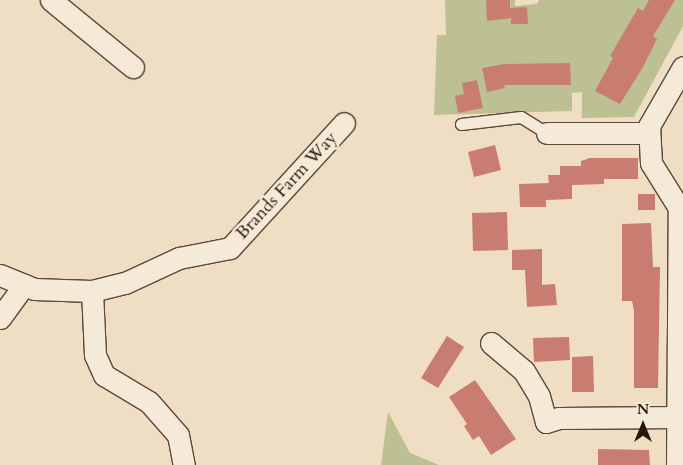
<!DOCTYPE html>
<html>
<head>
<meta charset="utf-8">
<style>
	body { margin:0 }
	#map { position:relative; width:683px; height:465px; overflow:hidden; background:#efdec3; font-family:Cardo,serif }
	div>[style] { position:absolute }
	.green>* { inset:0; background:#bcc092 }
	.building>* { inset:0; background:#c97d70 }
	.roads { filter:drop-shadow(1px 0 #5b4838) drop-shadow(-1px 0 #5b4838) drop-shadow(0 1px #5b4838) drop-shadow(0 -1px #5b4838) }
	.lane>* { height:11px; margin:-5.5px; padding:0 5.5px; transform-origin:5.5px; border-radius:5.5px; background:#f5ead8 }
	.street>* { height:21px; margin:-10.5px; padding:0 10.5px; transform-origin:10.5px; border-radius:10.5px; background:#f5ead8 }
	span { translate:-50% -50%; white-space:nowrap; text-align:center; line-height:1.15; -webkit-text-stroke:5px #f5ead8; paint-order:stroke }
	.street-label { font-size:18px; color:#2a1609 }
	.north { position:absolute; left:618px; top:400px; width:50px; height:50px; -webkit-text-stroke:4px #f5ead8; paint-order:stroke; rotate:0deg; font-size:14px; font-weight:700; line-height:20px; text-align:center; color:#2a1609 }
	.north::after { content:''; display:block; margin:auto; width:18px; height:22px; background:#2a1609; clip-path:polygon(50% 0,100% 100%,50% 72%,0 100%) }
</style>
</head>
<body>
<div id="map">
	<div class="green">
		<i style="clip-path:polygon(445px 0,515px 0,515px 6px,537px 4px,539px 0,683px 0,683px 26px,634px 117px,582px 118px,582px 92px,572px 93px,572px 111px,434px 115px,437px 35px,446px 35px)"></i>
		<i style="clip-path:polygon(388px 412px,410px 453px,439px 465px,381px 465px)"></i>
	</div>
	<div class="building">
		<i style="clip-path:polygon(486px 0,510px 0,510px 8px,527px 7px,528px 24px,511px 24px,511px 18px,487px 21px)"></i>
		<i style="clip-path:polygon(649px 0,675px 0,653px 36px,657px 39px,643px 67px,620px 104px,595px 91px,613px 58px,610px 56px,638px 8px,643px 11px)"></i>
		<i style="clip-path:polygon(570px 63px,571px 85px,504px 85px,505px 88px,487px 92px,482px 68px,505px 64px)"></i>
		<i style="clip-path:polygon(477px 80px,483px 108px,458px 113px,455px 96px,464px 94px,462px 83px)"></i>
		<i style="clip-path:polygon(495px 145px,501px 170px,474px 177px,468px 152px)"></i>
		<i style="clip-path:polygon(590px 158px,638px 158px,638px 179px,604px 179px,604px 184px,572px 185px,572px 199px,546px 200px,546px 207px,520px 207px,519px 184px,549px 183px,548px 175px,560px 175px,560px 166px,581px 166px,581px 161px)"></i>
		<i style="clip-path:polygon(638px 194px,655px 194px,655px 210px,638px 210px)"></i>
		<i style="clip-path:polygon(507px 212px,508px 250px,473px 251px,472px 213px)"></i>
		<i style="clip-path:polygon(651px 223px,653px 267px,660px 267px,658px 388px,634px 388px,634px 311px,632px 301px,622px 301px,622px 224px)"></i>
		<i style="clip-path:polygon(542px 249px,542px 285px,555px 284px,557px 305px,527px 307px,525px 270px,512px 270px,512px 250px)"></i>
		<i style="clip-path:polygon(447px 336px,464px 347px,438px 388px,421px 378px)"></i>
		<i style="clip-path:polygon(569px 337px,570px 360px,534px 362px,533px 338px)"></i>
		<i style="clip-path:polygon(593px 356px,594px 392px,572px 392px,572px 357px)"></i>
		<i style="clip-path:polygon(475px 380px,516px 439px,491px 455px,479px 436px,473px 440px,464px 426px,467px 424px,449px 397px)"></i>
		<i style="clip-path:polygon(598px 449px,649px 450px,650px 465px,598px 465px)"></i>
	</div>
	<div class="roads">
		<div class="lane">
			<i style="left:461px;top:124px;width:60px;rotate:-6.7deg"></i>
			<i style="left:521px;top:117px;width:31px;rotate:32deg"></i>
		</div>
		<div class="street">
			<i style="left:51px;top:0;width:106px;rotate:39.3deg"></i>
			<i style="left:547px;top:133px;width:102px"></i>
			<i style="left:0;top:275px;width:37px;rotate:22deg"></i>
			<i style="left:34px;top:289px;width:58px;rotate:2deg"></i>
			<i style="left:92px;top:291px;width:34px;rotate:-14deg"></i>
			<i style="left:125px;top:283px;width:60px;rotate:-24.8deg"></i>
			<i style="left:179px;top:258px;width:52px;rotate:-11.1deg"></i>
			<i style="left:230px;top:248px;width:169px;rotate:-47.6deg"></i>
			<i style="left:92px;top:291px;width:64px;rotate:87.3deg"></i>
			<i style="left:95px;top:355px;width:22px;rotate:66deg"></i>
			<i style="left:104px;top:375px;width:52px;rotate:31deg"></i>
			<i style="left:149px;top:402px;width:44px;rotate:48.7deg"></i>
			<i style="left:178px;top:435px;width:31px;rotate:79deg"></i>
			<i style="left:0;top:318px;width:41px;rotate:-54deg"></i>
			<i style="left:491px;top:343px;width:43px;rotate:40.3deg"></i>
			<i style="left:524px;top:371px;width:29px;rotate:59deg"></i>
			<i style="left:539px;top:396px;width:27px;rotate:75deg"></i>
			<i style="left:546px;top:422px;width:14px;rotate:-17deg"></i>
			<i style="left:559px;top:418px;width:119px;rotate:-0.5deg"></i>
			<i style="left:677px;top:465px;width:257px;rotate:-89.6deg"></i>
			<i style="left:679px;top:208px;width:53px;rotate:-121.9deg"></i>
			<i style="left:651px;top:163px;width:37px;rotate:-93deg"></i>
			<i style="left:649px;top:126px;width:68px;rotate:-60deg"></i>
		</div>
	</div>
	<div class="street-label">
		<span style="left:287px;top:186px;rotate:-47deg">Brands Farm Way</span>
	</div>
	<div class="north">N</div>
</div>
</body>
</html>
